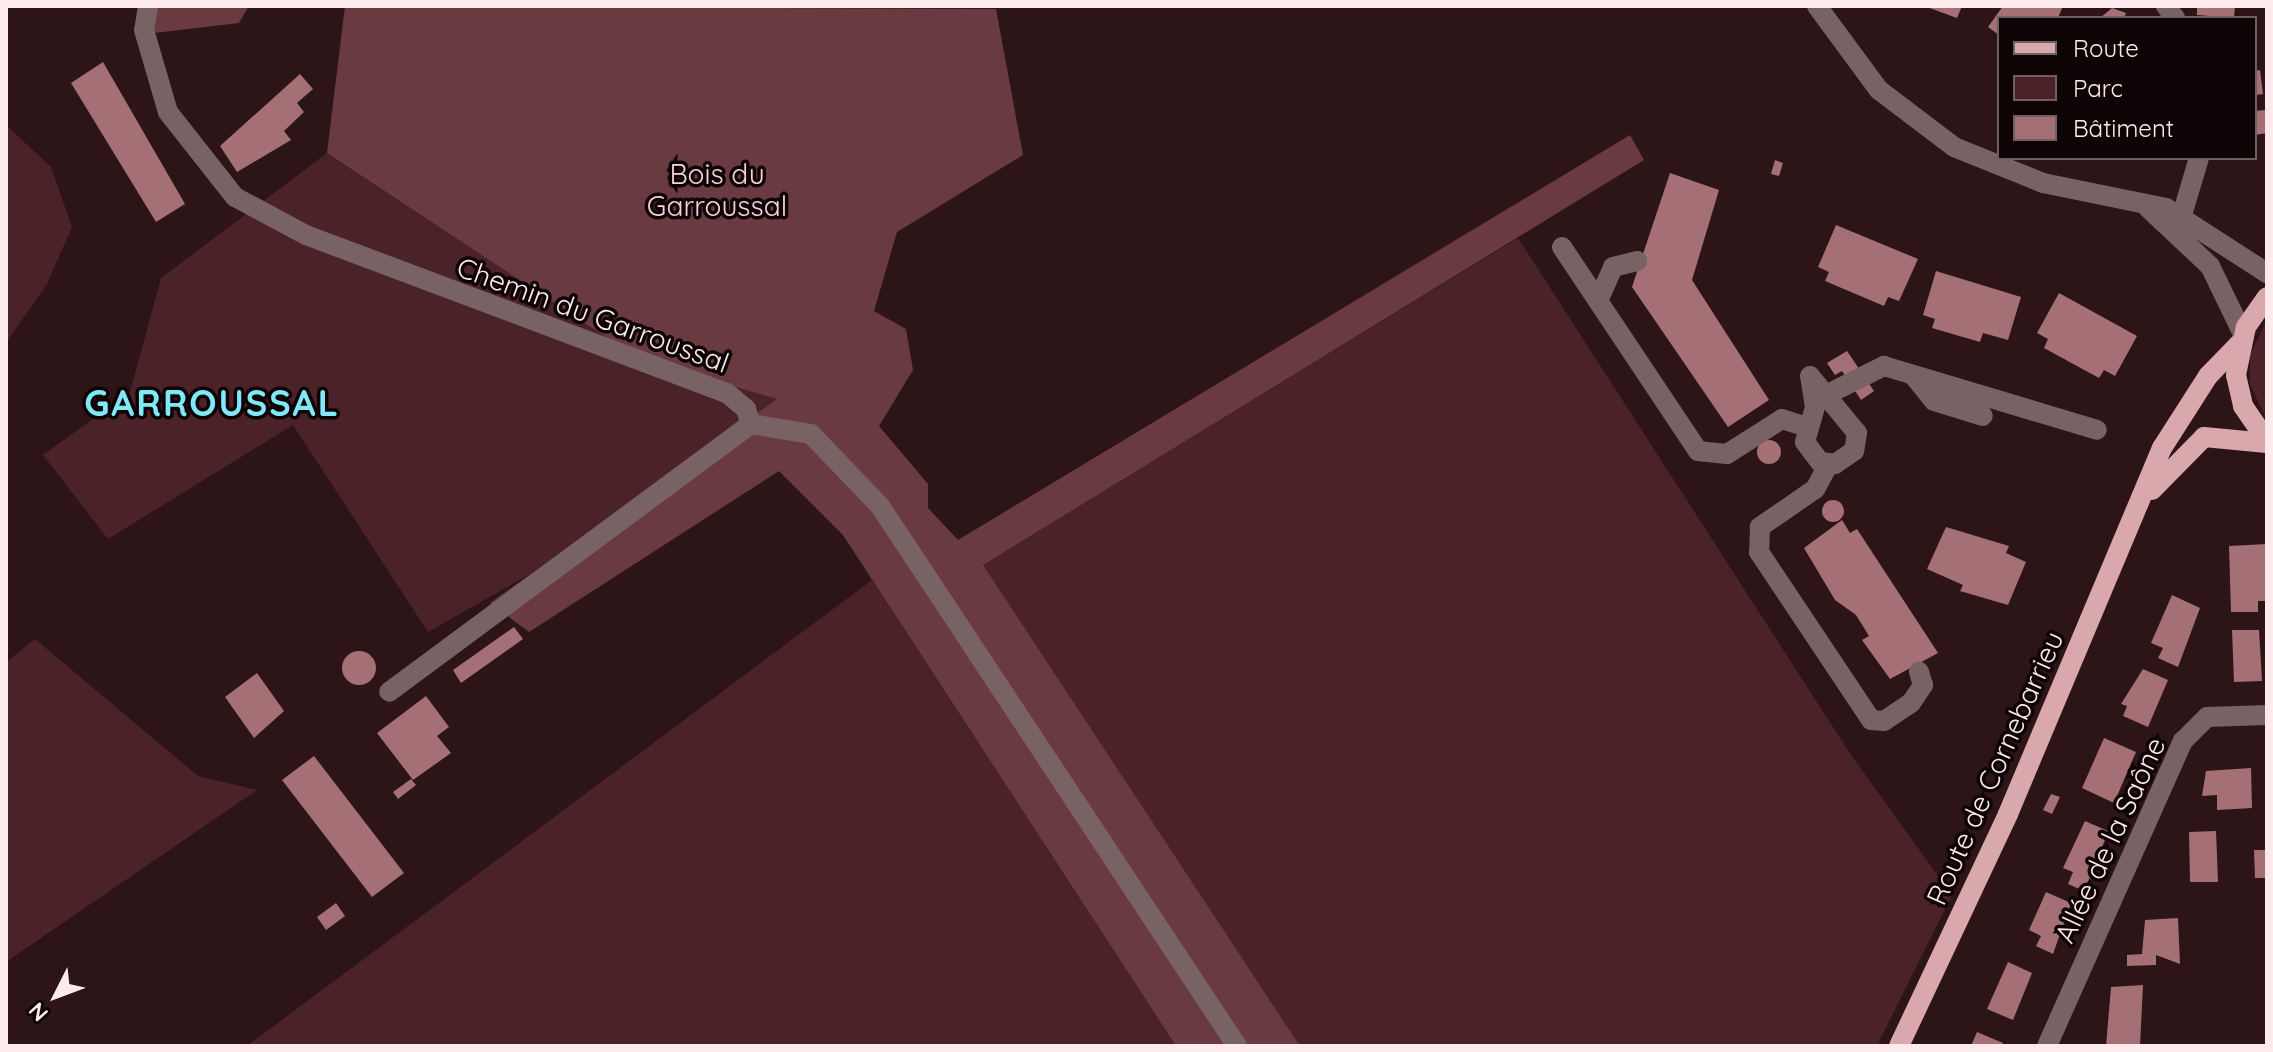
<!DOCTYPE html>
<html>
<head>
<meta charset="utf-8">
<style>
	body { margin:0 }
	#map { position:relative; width:2273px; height:1052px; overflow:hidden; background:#2d1417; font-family:Quicksand,sans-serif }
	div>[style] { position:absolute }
	.green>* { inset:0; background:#4a2227 }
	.forest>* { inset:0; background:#693a40 }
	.building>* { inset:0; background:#a47076 }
	.round { border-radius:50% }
	.minor>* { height:20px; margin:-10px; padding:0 10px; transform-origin:10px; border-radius:10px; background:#796264 }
	.major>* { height:20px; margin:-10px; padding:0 10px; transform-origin:10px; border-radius:10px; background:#d8a8ac }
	span { translate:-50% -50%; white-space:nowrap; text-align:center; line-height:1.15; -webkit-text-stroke:7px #0e0405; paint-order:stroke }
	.park-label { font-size:28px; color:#f5d3d6 }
	.street-label { font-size:28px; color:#fdeaec }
	.district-label { font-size:36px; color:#7fe9f8; font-weight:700; letter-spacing:2px }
	.frame { position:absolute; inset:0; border:8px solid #fdeaec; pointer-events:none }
	.legend { position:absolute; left:1997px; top:16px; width:260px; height:144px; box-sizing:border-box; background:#0e0405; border:2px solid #6e6061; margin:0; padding:10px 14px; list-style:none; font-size:24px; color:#fdeaec }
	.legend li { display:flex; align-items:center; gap:16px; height:40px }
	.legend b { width:40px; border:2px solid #6e6061 }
	.north { position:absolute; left:16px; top:956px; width:80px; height:80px; -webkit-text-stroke:6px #0e0405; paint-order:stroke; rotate:228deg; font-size:22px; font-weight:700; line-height:32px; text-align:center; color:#fdeaec }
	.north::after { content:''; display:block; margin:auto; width:28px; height:36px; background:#fdeaec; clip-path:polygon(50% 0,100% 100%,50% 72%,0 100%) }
</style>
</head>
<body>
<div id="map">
	<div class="green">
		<i style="clip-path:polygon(6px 125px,51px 167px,72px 227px,47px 284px,6px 343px)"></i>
		<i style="clip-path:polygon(327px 153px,639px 359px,778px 399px,532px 573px,428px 632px,293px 425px,108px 539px,43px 455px,130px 392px,161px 278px)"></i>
		<i style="clip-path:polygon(1518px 238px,1851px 755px,1952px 895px,1877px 1046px,1300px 1046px,982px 565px)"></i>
		<i style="clip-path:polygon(2267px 320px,2267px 421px,2250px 384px,2250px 355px)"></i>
		<i style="clip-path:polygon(872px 580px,1176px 1046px,247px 1046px)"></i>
		<i style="clip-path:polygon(35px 639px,198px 776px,257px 790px,6px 962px,6px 662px)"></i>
	</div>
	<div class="forest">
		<i style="clip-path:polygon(156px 6px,249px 6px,239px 23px,154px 33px)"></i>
		<i style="clip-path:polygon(345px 6px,996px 9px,1023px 155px,897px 232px,874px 311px,906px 329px,913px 370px,879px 426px,928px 484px,928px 508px,958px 540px,1630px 135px,1644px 160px,983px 565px,1300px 1046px,1176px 1046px,843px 535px,779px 471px,529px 632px,490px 603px,777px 399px,639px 359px,327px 153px)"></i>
	</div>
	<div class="building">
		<i style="clip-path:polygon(1924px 6px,1962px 6px,1957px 18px)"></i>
		<i style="clip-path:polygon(2003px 6px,2063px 6px,2058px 18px,1999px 18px,1999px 35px,1988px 27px)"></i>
		<i style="clip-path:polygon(2197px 6px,2235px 6px,2234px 18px,2197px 15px)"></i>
		<i style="clip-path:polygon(2112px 8px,2126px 13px,2124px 18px,2100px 18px)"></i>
		<i style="clip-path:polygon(103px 62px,185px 204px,156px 222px,71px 83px)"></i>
		<i style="clip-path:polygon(2260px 70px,2263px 94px,2255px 95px,2255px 71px)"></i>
		<i style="clip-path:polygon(300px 74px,313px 89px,297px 103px,304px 112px,284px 131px,291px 140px,237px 172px,220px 146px)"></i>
		<i style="clip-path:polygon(2265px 110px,2267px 133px,2255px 135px,2255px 111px)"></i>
		<i style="clip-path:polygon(1775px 160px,1783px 163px,1779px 176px,1771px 174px)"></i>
		<i style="clip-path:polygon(1670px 173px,1719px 190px,1692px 280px,1769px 400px,1728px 427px,1632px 287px)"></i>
		<i style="clip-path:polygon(1836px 225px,1918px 259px,1899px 301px,1888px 297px,1884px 306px,1825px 281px,1829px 272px,1818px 267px)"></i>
		<i style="clip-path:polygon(1936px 271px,2021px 297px,2008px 340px,1983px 333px,1980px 342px,1932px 328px,1935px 319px,1923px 315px)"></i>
		<i style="clip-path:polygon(2059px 293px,2137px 336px,2115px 376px,2104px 370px,2099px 378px,2044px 348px,2048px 339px,2037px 333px)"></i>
		<i style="clip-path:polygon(1847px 351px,1874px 391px,1861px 400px,1842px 371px,1835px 375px,1827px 363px)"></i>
		<i class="round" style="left:1757px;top:440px;width:24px;height:24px"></i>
		<i class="round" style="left:1822px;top:500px;width:22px;height:22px"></i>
		<i style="clip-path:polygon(1842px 520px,1850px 533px,1857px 529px,1938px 653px,1890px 679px,1862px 640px,1869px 636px,1856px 615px,1835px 600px,1804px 548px)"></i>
		<i style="clip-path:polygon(1946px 527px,2009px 546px,2006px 553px,2026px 562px,2008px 605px,1960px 591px,1963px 585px,1927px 569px)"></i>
		<i style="clip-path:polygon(2267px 544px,2267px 601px,2258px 601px,2258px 612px,2231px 612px,2229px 546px)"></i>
		<i style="clip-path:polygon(2172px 595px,2200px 608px,2178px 667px,2158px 658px,2163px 648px,2151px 643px)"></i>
		<i style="clip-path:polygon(514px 627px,523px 639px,461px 683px,453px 670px)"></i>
		<i style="clip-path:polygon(2232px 630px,2259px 630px,2262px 681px,2234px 682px)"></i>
		<i class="round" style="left:342px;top:651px;width:34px;height:34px"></i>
		<i style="clip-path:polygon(2143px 669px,2168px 680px,2148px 727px,2123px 716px,2127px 706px,2121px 704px)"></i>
		<i style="clip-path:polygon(257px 673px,284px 711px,254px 738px,225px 697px)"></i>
		<i style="clip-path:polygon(426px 696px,449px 727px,437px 736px,451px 753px,413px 780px,377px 733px)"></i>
		<i style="clip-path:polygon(2104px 738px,2136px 752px,2114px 803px,2082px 788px)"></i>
		<i style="clip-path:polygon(314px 756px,404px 873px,372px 897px,282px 780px)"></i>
		<i style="clip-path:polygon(2251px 768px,2252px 808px,2217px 810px,2217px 795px,2202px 796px,2206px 771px)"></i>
		<i style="clip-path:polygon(411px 779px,416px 785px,398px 799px,393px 792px)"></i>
		<i style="clip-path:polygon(2051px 794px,2060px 797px,2052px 814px,2043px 810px)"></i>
		<i style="clip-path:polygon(2085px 821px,2108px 831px,2086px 892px,2068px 884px,2073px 872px,2063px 868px)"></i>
		<i style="clip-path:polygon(2216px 831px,2218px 882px,2190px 882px,2189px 832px)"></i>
		<i style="clip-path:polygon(2254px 850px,2267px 850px,2267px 878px,2255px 878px)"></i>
		<i style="clip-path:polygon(2046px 892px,2071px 903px,2053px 954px,2036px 946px,2041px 936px,2029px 930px)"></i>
		<i style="clip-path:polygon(336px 903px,345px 916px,326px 930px,317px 917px)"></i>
		<i style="clip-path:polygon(2178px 918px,2180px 964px,2156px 955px,2156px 965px,2127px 966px,2127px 955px,2142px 954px,2145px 920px)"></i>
		<i style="clip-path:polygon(2008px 962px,2032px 973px,2013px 1020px,1987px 1009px)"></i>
		<i style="clip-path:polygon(2143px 985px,2140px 1046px,2106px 1046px,2111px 987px)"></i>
		<i style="clip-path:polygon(1977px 1032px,2003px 1043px,2001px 1046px,1971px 1046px)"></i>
	</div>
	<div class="minor">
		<i style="left:148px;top:6px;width:24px;rotate:99deg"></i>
		<i style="left:144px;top:30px;width:85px;rotate:73.7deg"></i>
		<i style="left:168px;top:112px;width:108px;rotate:51.8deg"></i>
		<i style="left:235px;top:197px;width:81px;rotate:28.2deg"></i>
		<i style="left:306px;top:235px;width:450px;rotate:20.6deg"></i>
		<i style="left:727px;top:393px;width:25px;rotate:40deg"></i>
		<i style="left:746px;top:409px;width:16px;rotate:72deg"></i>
		<i style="left:751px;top:424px;width:450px;rotate:143.5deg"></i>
		<i style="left:1817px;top:6px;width:104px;rotate:53.6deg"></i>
		<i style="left:1879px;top:90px;width:94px;rotate:37.2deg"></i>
		<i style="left:1954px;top:147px;width:96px;rotate:22deg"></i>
		<i style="left:2043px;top:183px;width:126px;rotate:11.5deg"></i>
		<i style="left:2166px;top:208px;width:120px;rotate:32.8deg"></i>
		<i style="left:2166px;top:6px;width:15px;rotate:53deg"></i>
		<i style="left:2148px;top:208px;width:85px;rotate:43.1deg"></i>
		<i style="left:2210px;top:266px;width:76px;rotate:64.1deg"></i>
		<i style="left:2182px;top:215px;width:59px;rotate:-73.4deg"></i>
		<i style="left:1562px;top:247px;width:245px;rotate:56.3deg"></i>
		<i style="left:1698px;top:451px;width:29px;rotate:6deg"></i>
		<i style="left:1727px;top:454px;width:65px;rotate:-32.5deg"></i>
		<i style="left:1782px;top:419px;width:26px;rotate:18deg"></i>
		<i style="left:1598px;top:301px;width:37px;rotate:-66deg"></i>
		<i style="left:1613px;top:267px;width:25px;rotate:-14deg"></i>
		<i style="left:1913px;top:375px;width:33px;rotate:51deg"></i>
		<i style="left:1934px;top:401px;width:51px;rotate:17deg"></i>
		<i style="left:1810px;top:376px;width:74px;rotate:50.5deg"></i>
		<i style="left:1857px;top:433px;width:18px;rotate:99deg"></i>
		<i style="left:1854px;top:451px;width:23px;rotate:146deg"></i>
		<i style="left:1835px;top:464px;width:15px;rotate:-172deg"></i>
		<i style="left:1820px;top:462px;width:25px;rotate:-127deg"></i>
		<i style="left:1805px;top:442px;width:36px;rotate:-74deg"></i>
		<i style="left:1815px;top:407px;width:31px;rotate:-99deg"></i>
		<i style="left:1828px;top:394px;width:63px;rotate:-26.6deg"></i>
		<i style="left:1884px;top:366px;width:222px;rotate:16.7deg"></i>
		<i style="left:751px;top:424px;width:61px;rotate:9.5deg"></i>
		<i style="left:811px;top:434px;width:100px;rotate:46.2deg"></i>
		<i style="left:880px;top:506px;width:647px;rotate:56.53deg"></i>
		<i style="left:1828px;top:465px;width:27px;rotate:118deg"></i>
		<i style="left:1815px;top:489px;width:67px;rotate:145.4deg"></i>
		<i style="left:1760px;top:527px;width:25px;rotate:92deg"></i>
		<i style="left:1759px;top:552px;width:202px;rotate:56.3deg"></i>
		<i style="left:1871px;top:720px;width:13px;rotate:4deg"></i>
		<i style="left:1884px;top:721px;width:32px;rotate:-34deg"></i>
		<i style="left:1911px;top:703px;width:22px;rotate:-56deg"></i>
		<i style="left:1923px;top:685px;width:14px;rotate:-107deg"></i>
		<i style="left:2047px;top:1046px;width:334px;rotate:-66deg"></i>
		<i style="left:2183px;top:741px;width:34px;rotate:-45deg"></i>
		<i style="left:2207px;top:717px;width:60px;rotate:-1.9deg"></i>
	</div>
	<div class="major">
		<i style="left:2267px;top:297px;width:37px;rotate:125deg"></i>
		<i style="left:2246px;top:327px;width:49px;rotate:101.8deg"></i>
		<i style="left:2236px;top:375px;width:32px;rotate:77deg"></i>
		<i style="left:2243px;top:406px;width:42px;rotate:55.6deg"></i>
		<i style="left:2152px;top:490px;width:74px;rotate:-45.5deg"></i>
		<i style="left:2204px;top:437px;width:63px;rotate:5.4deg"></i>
		<i style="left:1899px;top:1046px;width:256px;rotate:-64.8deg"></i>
		<i style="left:2008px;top:814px;width:397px;rotate:-67.2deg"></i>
		<i style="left:2162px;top:448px;width:85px;rotate:-57.4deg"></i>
		<i style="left:2208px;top:376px;width:45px;rotate:-45.9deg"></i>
	</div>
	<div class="park-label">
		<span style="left:717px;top:190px">Bois du<br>Garroussal</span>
	</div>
	<div class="street-label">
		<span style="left:593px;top:315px;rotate:20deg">Chemin du Garroussal</span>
		<span style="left:1995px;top:768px;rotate:-66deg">Route de Cornebarrieu</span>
		<span style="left:2110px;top:840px;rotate:-65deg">Allée de la Saône</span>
	</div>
	<div class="district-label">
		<span style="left:212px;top:403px">GARROUSSAL</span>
	</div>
	<div class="frame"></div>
	<ul class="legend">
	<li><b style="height:10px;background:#d8a8ac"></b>Route</li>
	<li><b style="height:22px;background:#4a2227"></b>Parc</li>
	<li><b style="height:22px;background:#a47076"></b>Bâtiment</li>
	</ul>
	<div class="north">N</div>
</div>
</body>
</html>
